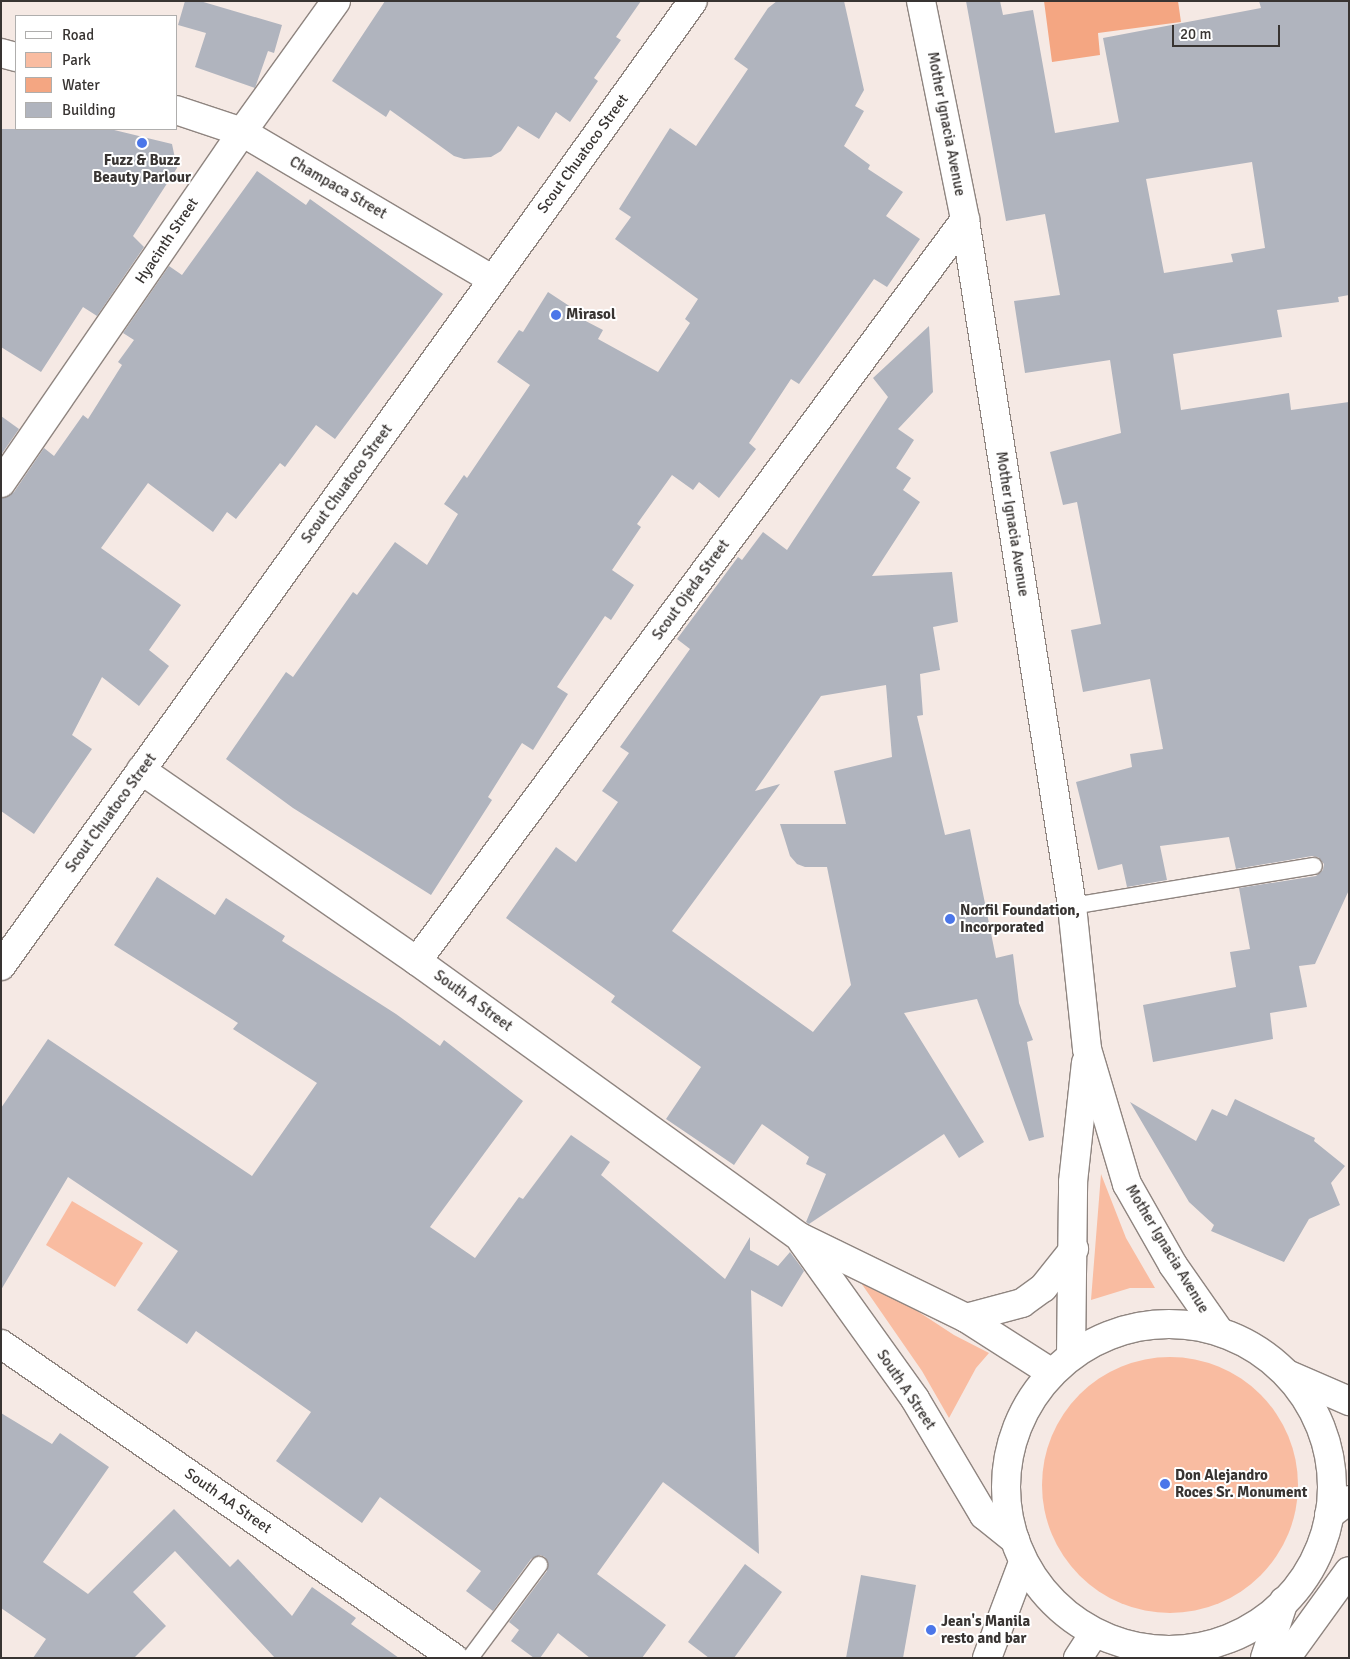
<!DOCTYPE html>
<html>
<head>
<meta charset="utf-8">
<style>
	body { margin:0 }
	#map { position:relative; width:1350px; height:1659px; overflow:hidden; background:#f5e9e4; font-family:Signika,sans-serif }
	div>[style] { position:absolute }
	.green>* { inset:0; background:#f9bca1 }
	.round { border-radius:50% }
	.water>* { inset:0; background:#f4a682 }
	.building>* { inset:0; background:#b0b4be }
	.roads { filter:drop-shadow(1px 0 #8f8580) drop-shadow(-1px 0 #8f8580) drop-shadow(0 1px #8f8580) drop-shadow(0 -1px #8f8580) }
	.lane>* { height:16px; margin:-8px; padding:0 8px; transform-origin:8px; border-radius:8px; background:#fff }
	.street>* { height:28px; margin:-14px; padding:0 14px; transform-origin:14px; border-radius:14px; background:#fff }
	.secondary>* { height:28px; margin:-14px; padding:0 14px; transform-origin:14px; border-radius:14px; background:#fff }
	.secondary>.ring { margin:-14px; padding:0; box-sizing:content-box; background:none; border:28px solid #fff; border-radius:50% }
	.dots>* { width:14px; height:14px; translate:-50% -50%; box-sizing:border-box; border:2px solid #fff; border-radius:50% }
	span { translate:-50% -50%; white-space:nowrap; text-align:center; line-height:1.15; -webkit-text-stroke:4px #fff; paint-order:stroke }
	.street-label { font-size:15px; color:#383432 }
	.poi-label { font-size:15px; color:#383432; font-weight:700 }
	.left { translate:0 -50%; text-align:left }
	.frame { position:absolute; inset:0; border:2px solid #383432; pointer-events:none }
	.legend { position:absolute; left:15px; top:15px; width:162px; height:115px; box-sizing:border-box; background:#fff; border:1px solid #afaead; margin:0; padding:6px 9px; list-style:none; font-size:15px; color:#383432 }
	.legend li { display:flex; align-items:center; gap:10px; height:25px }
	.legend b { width:25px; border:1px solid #afaead }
	.scale { position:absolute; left:1172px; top:25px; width:108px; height:22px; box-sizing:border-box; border:2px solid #383432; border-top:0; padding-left:6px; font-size:15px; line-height:18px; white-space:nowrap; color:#383432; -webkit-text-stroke:4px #fff; paint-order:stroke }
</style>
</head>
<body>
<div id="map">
	<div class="green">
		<i style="clip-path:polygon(1101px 1174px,1126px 1238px,1155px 1288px,1130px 1288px,1091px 1300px)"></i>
		<i style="clip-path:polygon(72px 1201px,143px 1243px,115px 1287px,46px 1245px)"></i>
		<i style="clip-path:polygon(850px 1267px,954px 1335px,989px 1353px,976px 1368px,949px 1418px,922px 1371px)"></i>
		<i class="round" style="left:1042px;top:1357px;width:256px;height:256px"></i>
	</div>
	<div class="water">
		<i style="clip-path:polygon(1044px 1px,1178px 1px,1181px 22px,1098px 33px,1100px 55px,1052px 62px)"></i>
	</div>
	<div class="building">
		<i style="clip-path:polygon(185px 1px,200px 1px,282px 25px,274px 53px,268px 51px,255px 88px,195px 67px,206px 33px,178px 25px)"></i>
		<i style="clip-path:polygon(385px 1px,641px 1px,616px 37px,621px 40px,594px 78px,598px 81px,570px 122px,556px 112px,539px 139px,518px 126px,501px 151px,491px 157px,464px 159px,454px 156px,390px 110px,386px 117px,332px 81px)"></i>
		<i style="clip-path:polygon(777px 1px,844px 1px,864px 90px,855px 106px,864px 111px,844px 146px,870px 165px,868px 169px,903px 192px,886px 216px,920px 239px,887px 287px,874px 279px,799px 384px,791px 379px,749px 443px,756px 449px,719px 498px,699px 482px,693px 490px,672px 475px,637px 524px,641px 527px,612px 570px,634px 585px,611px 620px,605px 616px,557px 687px,568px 694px,533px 750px,522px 743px,488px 797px,492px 800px,431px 895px,293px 808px,226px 759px,286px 672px,293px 677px,353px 592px,357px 595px,395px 542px,427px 565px,458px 514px,444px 504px,464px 475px,467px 478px,530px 385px,497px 362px,519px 330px,523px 332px,548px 292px,580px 313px,578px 317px,603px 330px,598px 339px,658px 372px,690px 323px,685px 319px,698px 299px,615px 239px,631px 217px,619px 209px,670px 128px,696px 146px,748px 69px,734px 59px,768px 8px)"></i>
		<i style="clip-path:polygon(evenodd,966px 1px,1000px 1px,1003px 15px,1033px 10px,1055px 133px,1119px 122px,1103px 38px,1261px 8px,1259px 1px,1349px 1px,1349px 295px,1338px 297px,1339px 302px,1277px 310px,1282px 337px,1173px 354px,1181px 410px,1289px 393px,1291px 410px,1349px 402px,1349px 890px,1315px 964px,1299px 966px,1307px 1007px,1270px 1013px,1273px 1039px,1153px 1062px,1143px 1005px,1236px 987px,1230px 952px,1250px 949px,1239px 888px,1316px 876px,1323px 870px,1324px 864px,1318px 857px,1312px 856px,1236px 869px,1229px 837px,1160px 846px,1167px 880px,1127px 887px,1122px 864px,1098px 870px,1076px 782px,1132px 767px,1130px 754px,1163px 749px,1150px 679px,1083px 692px,1071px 630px,1101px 624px,1077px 502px,1063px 505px,1050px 452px,1121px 433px,1110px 360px,1025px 373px,1014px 301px,1060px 295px,1045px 214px,1006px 221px,966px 1px,1252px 162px,1265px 248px,1231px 254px,1233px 262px,1164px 273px,1146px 179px,1252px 162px)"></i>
		<i style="clip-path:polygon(1px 129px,110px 129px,172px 144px,177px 168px,133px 236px,144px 247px,97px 316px,83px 307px,41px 372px,1px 347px)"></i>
		<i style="clip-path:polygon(257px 171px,306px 205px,310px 199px,443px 294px,335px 439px,316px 425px,285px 467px,280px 463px,236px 519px,227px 512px,213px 532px,148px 483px,101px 548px,181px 605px,149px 650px,169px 666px,139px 706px,102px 677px,72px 735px,92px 749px,34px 834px,1px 811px,1px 498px,14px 492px,44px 448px,54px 456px,83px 415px,88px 419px,122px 365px,118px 362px,134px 340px,123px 333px,169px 266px,182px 275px)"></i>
		<i style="clip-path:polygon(evenodd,929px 326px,933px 392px,898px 429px,914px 440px,896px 468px,911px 478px,903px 490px,920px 502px,872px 576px,952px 572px,958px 622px,933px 627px,940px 670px,920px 674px,923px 715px,917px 716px,945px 835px,970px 829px,996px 958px,1013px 954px,1019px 1003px,1033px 1040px,1027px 1042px,1044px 1137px,1029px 1141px,977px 999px,904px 1013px,984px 1142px,959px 1158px,944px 1134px,809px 1224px,806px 1222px,826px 1174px,806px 1164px,809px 1157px,762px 1124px,734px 1165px,666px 1119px,701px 1067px,611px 1002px,615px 996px,506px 918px,556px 847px,576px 862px,618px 802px,602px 791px,629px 753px,620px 747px,690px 649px,677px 639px,738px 557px,742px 560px,763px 532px,787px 550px,888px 397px,873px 378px,929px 326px,886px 685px,892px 757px,834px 771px,846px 824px,780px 824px,790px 856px,797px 864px,805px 867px,827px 867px,851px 985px,813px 1032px,672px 931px,780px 784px,755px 791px,821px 696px,886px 685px)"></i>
		<i style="clip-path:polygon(1px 416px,19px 429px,1px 455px)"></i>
		<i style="clip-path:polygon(157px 877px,215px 915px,226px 898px,285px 936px,282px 941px,396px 1014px,440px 1046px,444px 1040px,523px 1101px,430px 1227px,475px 1258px,519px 1197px,523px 1199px,571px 1135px,610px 1162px,601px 1175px,725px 1279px,750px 1237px,750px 1250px,778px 1266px,790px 1252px,804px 1271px,782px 1307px,751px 1290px,759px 1554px,663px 1482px,597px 1574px,666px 1625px,642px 1658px,590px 1658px,558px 1633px,540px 1658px,534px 1658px,511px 1641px,519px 1630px,509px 1622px,547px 1571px,545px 1557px,540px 1555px,531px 1559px,493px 1611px,466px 1591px,481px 1571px,380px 1497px,362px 1523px,276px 1461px,311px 1412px,196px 1331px,187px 1344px,137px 1310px,178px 1251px,68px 1177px,1px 1290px,1px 1108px,48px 1039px,252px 1176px,317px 1083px,233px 1029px,238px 1023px,114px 945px)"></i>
		<i style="clip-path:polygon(1235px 1099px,1315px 1138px,1314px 1141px,1345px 1166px,1331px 1183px,1340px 1205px,1309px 1219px,1284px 1262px,1211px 1231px,1214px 1225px,1189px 1202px,1130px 1102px,1196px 1141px,1212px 1109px,1227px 1116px)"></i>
		<i style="clip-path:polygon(1px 1413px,52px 1444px,60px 1433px,109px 1467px,43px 1562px,88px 1594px,174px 1509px,230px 1567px,238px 1559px,292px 1616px,312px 1587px,356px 1618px,351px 1624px,399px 1658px,275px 1658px,175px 1551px,133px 1592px,166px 1626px,134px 1658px,33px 1658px,46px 1639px,1px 1608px)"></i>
		<i style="clip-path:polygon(745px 1564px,782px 1592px,734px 1658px,709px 1658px,688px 1642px)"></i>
		<i style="clip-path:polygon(861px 1575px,916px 1585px,903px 1658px,846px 1658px)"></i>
	</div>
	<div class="roads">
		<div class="lane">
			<i style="left:1072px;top:906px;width:245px;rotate:-9.4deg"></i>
			<i style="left:470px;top:1658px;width:116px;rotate:-53.4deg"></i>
		</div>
		<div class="street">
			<i style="left:1px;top:483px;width:426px;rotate:-55.5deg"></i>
			<i style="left:242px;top:132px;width:161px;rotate:-54.3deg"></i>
			<i style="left:417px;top:961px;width:922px;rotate:-53.52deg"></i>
			<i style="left:1px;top:1344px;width:551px;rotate:34.73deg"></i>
			<i style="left:1287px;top:1374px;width:68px;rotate:23.5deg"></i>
			<i style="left:1329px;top:1515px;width:25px;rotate:-37deg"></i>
		</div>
		<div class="secondary">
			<i style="left:921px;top:1px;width:223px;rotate:78.6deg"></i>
			<i style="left:965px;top:220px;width:694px;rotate:81.13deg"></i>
			<i style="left:1072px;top:906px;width:144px;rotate:84deg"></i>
			<i style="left:1087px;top:1049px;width:141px;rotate:73.5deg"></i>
			<i style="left:1127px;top:1184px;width:93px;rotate:60.4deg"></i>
			<i style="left:1173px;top:1265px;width:80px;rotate:55.1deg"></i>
			<i style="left:1px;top:53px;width:16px;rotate:15deg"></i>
			<i style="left:176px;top:110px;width:70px;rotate:18.4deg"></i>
			<i style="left:242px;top:132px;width:291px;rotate:30.5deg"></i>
			<i style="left:141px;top:770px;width:336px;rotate:34.7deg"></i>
			<i style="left:417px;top:961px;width:472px;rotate:35.8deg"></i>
			<i style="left:800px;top:1237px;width:185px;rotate:26deg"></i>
			<i style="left:966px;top:1318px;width:102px;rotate:32.6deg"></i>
			<i style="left:1px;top:966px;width:1187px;rotate:-54.36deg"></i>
			<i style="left:802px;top:1241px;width:194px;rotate:54.4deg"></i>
			<i style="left:915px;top:1399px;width:135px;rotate:59.3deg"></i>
			<i style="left:984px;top:1515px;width:40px;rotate:39deg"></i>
			<i style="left:966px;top:1318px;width:58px;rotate:-15deg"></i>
			<i style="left:1022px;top:1303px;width:26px;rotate:-36deg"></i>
			<i style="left:1043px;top:1288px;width:50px;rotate:-51.5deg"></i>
			<i class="ring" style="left:1006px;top:1324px;width:298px;height:298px"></i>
			<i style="left:1071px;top:1356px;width:174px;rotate:-89.3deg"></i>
			<i style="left:1073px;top:1182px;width:120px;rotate:-83.8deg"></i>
			<i style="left:987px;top:1658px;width:103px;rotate:-69.4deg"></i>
			<i style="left:1078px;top:1658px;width:30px;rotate:-57deg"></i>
			<i style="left:1265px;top:1658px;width:60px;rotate:-71.6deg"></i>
			<i style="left:1286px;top:1658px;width:107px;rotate:-54.1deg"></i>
		</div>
	</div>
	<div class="dots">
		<i style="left:142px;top:143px;background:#4b76e9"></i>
		<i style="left:556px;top:315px;background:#4b76e9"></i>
		<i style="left:950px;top:919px;background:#4b76e9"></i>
		<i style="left:1165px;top:1484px;background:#4b76e9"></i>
		<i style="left:931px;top:1630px;background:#4b76e9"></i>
	</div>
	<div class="street-label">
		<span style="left:946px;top:124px;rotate:79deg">Mother Ignacia Avenue</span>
		<span style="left:583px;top:154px;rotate:-54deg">Scout Chuatoco Street</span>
		<span style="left:338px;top:188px;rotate:30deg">Champaca Street</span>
		<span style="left:167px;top:241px;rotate:-56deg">Hyacinth Street</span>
		<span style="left:347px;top:484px;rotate:-54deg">Scout Chuatoco Street</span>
		<span style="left:1012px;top:524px;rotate:81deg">Mother Ignacia Avenue</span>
		<span style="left:691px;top:590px;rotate:-54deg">Scout Ojeda Street</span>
		<span style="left:111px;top:813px;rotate:-54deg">Scout Chuatoco Street</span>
		<span style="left:473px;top:1001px;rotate:36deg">South A Street</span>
		<span style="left:1167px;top:1249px;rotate:59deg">Mother Ignacia Avenue</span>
		<span style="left:906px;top:1390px;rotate:56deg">South A Street</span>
		<span style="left:228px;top:1501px;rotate:35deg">South AA Street</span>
	</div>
	<div class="poi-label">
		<span style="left:142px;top:169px">Fuzz &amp; Buzz<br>Beauty Parlour</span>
		<span class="left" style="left:566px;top:315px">Mirasol</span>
		<span class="left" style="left:960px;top:919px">Norfil Foundation,<br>Incorporated</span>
		<span class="left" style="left:1175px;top:1484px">Don Alejandro<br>Roces Sr. Monument</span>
		<span class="left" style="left:941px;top:1630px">Jean's Manila<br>resto and bar</span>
	</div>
	<div class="frame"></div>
	<ul class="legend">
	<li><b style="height:6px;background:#fff"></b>Road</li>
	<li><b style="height:14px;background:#f9bca1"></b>Park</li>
	<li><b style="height:14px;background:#f4a682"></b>Water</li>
	<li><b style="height:14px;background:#b0b4be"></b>Building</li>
	</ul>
	<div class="scale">20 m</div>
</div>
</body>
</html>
